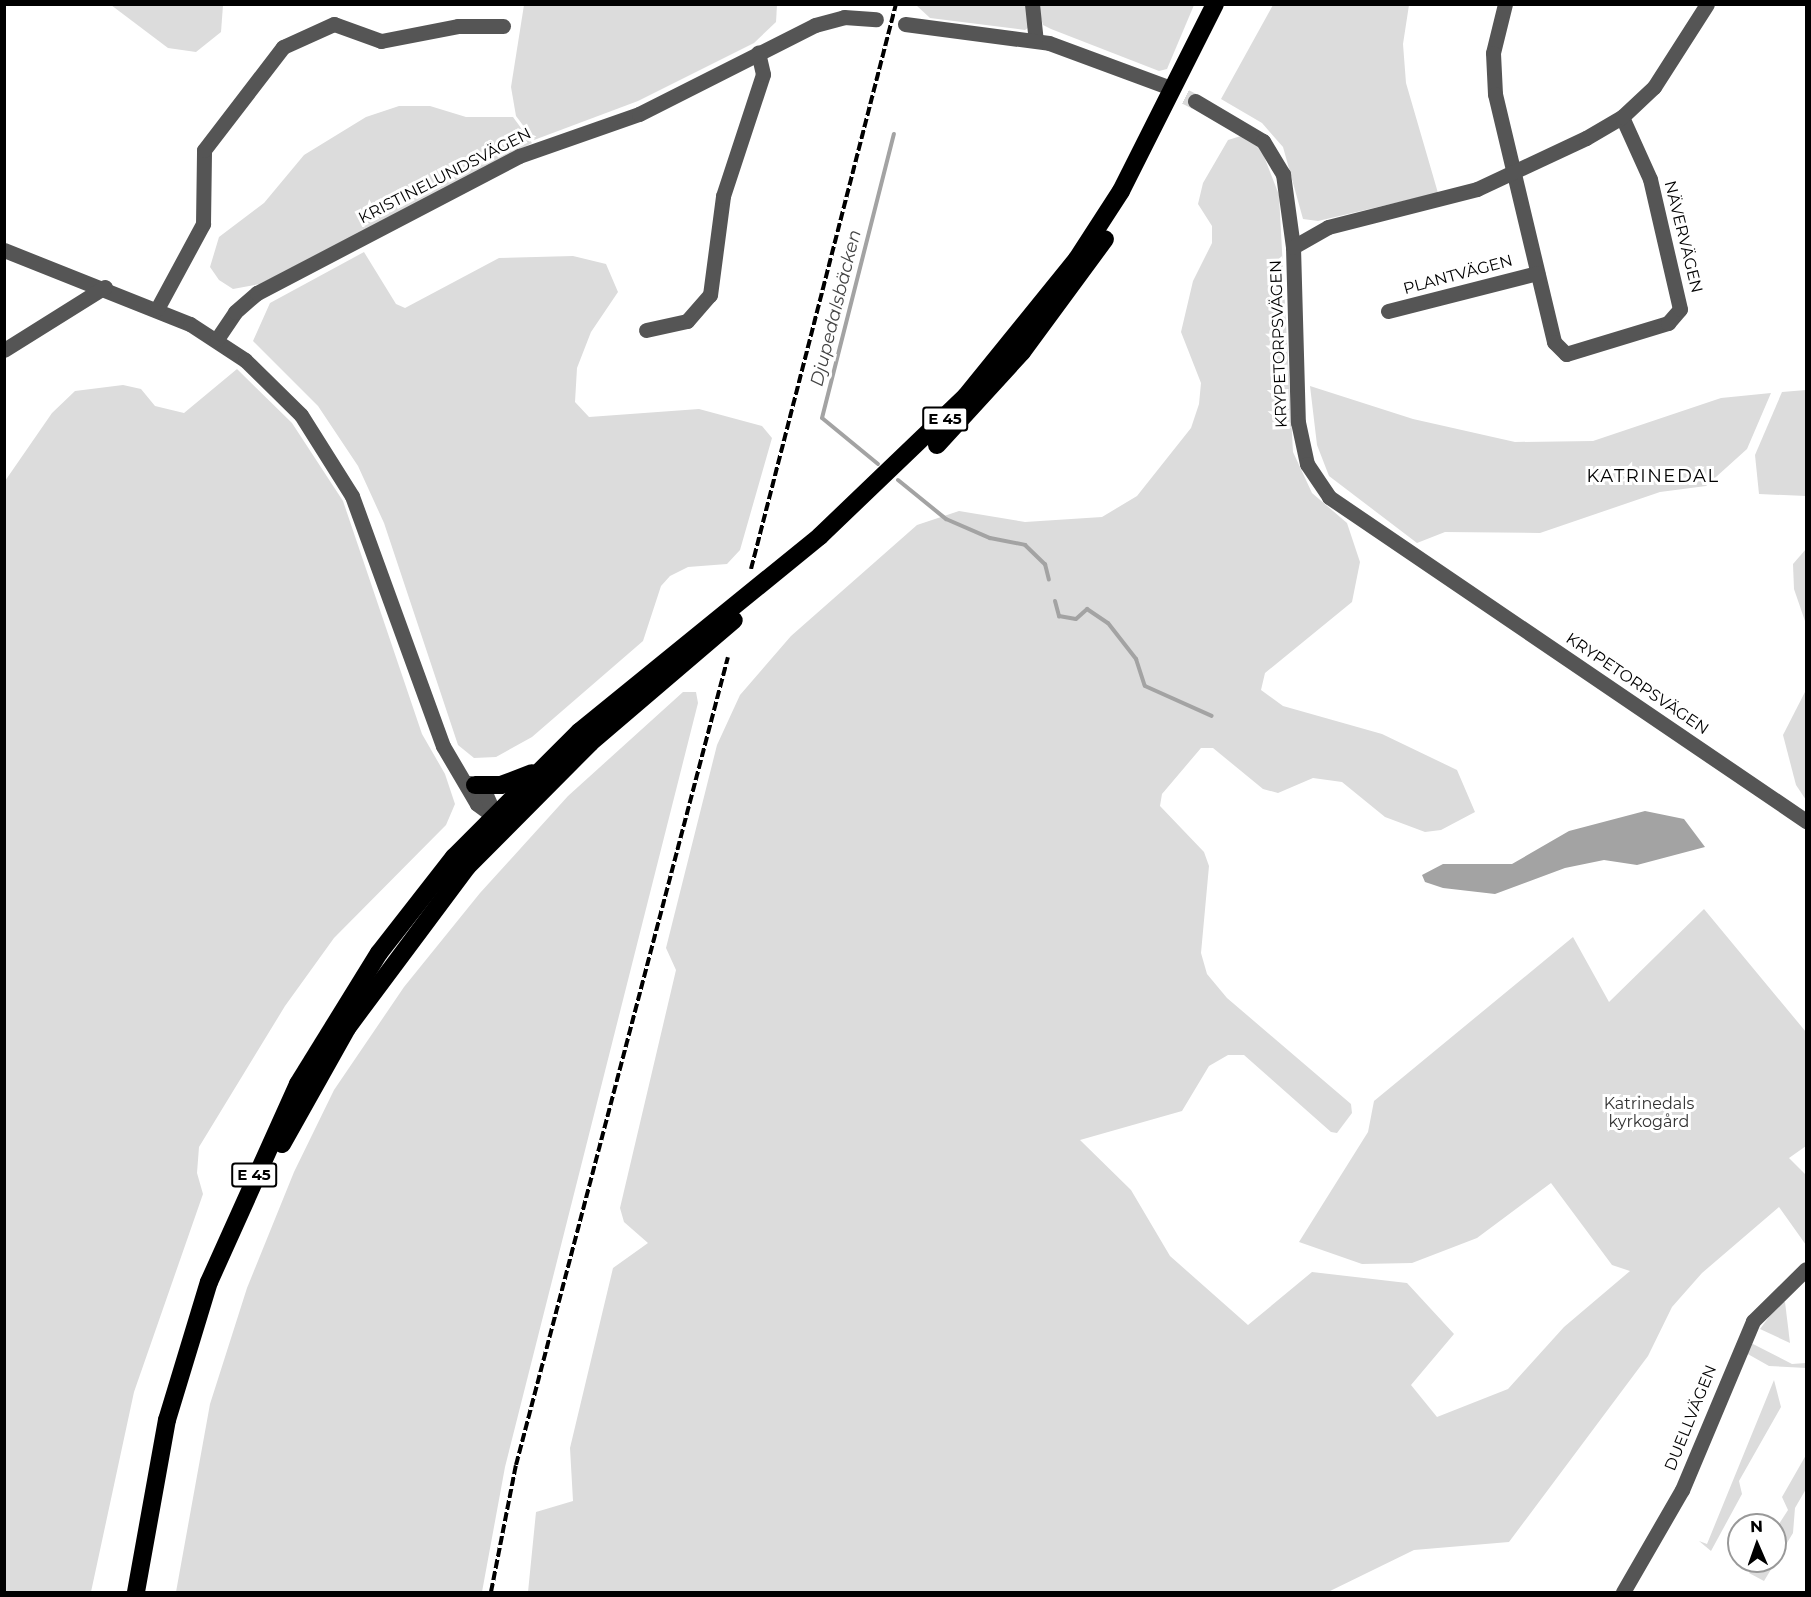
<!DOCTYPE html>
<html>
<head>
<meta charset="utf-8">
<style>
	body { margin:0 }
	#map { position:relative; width:1811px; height:1597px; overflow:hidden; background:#fff; font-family:Montserrat,sans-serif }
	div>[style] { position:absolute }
	.green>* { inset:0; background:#dcdcdc }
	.water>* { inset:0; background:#a3a3a3 }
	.stream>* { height:4px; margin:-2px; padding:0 2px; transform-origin:2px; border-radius:2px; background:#a3a3a3 }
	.minor-tunnel>* { height:15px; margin-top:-7.5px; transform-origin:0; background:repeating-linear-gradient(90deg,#d9d9d9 0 15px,transparent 0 23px) }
	.minor>* { height:15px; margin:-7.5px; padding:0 7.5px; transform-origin:7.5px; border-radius:7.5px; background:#555 }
	.highway>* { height:18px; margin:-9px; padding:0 9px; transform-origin:9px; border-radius:9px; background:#000 }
	.rail>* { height:4px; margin-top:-2px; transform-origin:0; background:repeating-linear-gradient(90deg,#000 0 9px,transparent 0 12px) }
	span { translate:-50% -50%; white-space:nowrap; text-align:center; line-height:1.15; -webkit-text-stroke:6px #fff; paint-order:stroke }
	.shield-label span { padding:2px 4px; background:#fff; border:2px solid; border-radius:4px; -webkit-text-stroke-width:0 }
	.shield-label { font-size:15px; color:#000; font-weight:700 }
	.street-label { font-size:16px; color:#000 }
	.park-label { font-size:16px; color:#333 }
	.water-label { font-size:18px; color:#444; font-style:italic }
	.neighbourhood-label { font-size:18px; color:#000; letter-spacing:1.5px }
	.frame { position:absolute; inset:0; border:6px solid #000; pointer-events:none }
	.north { position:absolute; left:1727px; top:1513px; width:60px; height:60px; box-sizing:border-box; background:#fff; border:2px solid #999; border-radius:50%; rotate:358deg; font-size:16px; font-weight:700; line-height:24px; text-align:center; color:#000 }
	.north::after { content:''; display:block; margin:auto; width:21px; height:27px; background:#000; clip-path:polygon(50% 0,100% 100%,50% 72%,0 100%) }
</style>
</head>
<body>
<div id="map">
	<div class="green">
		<i style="clip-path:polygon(111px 5px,223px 5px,221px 32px,196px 52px,168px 48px)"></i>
		<i style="clip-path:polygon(524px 5px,777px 5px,776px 22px,754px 43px,638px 101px,534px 140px,516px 116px,511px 87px)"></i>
		<i style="clip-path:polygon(916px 5px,1028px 5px,1032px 25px,1025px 30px,930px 18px)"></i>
		<i style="clip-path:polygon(1037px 5px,1194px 5px,1167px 69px,1159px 71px,1051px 29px,1043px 25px)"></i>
		<i style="clip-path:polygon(1273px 5px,1409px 5px,1403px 44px,1406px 83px,1438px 193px,1318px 221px,1303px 219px,1283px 147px,1262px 123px,1221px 99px)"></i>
		<i style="clip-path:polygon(399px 106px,430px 106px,466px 117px,513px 117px,532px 143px,260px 284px,233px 289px,219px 280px,210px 267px,219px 237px,264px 203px,304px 155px,366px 117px)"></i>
		<i style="clip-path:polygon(1241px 136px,1260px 146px,1279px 195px,1293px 452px,1312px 493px,1347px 523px,1360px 562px,1352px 602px,1265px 673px,1261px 690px,1283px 706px,1382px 734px,1457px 770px,1475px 812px,1441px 830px,1425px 832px,1385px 817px,1342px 782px,1313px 778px,1278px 793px,1263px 789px,1213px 748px,1201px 748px,1162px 794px,1160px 806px,1204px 852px,1209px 866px,1201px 953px,1207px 974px,1227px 998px,1351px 1104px,1352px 1113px,1337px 1133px,1331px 1132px,1244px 1055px,1228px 1055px,1209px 1066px,1182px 1111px,1080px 1140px,1131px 1190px,1170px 1256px,1248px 1325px,1312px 1272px,1407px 1283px,1454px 1334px,1411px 1385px,1437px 1417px,1508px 1389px,1564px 1327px,1630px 1271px,1612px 1265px,1551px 1183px,1477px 1238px,1412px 1263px,1362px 1264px,1299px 1242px,1368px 1132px,1374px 1101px,1573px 937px,1609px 1002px,1704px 909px,1806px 1032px,1806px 1146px,1789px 1158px,1806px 1175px,1806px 1245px,1779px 1207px,1702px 1273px,1672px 1307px,1648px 1356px,1509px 1542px,1414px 1550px,1328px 1592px,528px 1592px,536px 1512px,573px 1501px,570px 1448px,613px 1268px,648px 1243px,624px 1222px,620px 1208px,676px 970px,666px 948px,717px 745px,740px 695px,791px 636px,917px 525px,959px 511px,1025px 522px,1102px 517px,1137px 496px,1191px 428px,1199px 404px,1201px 383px,1181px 332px,1193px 281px,1212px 243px,1212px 226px,1198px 204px,1203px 183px,1228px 140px)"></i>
		<i style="clip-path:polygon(364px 252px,396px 304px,405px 308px,499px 258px,573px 256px,606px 264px,618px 292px,591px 332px,577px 368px,575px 402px,589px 417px,699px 409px,762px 426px,772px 438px,740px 550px,727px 564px,688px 567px,670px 576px,661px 586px,643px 641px,532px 737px,496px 757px,474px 758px,458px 745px,384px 523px,358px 466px,318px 406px,253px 341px,270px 303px)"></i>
		<i style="clip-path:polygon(237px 369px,292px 423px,343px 501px,422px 734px,445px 774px,455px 804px,446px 825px,334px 938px,285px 1006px,199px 1147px,197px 1173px,203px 1194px,134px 1392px,91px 1592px,5px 1592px,5px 481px,52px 413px,75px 391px,123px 385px,141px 389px,155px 406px,184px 413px)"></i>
		<i style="clip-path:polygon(1310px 386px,1413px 419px,1515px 442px,1593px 441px,1721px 398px,1771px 393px,1747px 449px,1706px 486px,1660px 492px,1540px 533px,1445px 532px,1417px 543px,1329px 476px,1317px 445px)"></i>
		<i style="clip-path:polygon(1806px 390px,1806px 496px,1759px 494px,1755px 455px,1782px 392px)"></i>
		<i style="clip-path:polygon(1806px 549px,1806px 624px,1794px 589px,1793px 564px)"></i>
		<i style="clip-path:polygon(1806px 690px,1806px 800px,1796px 785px,1783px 735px)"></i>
		<i style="clip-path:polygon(683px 692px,696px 692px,698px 703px,505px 1467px,482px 1592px,176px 1592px,210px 1404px,247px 1288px,294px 1172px,334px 1090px,404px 987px,480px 893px,568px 796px)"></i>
		<i style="clip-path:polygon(1780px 1302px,1785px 1302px,1790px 1343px,1760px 1329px)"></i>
		<i style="clip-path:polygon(1751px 1343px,1792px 1364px,1806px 1363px,1806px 1368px,1769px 1366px,1746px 1353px)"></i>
		<i style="clip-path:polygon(1774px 1380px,1781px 1407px,1739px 1481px,1742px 1494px,1711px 1551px,1699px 1541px,1707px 1544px)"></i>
		<i style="clip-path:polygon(1806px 1455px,1806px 1489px,1795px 1508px,1793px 1533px,1764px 1581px,1749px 1573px,1756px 1561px,1775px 1561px,1775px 1530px,1788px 1510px,1782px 1497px)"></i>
	</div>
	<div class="water">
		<i style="clip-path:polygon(1645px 811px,1684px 819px,1705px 847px,1637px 865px,1604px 860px,1565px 868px,1495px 894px,1443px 888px,1425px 882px,1422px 875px,1443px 864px,1512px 864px,1569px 831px)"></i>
	</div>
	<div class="stream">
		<i style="left:878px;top:464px;width:72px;rotate:-140.6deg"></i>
		<i style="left:822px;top:418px;width:293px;rotate:-75.8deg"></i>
		<i style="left:898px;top:480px;width:62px;rotate:39.1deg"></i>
		<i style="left:946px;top:519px;width:48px;rotate:23.4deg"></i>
		<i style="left:990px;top:538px;width:36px;rotate:11deg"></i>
		<i style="left:1025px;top:545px;width:28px;rotate:44deg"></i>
		<i style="left:1045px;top:564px;width:16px;rotate:76deg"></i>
		<i style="left:1055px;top:601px;width:16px;rotate:75deg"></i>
		<i style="left:1059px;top:616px;width:17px;rotate:10deg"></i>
		<i style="left:1076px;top:619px;width:15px;rotate:-42deg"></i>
		<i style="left:1087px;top:609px;width:25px;rotate:34deg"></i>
		<i style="left:1108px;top:623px;width:46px;rotate:52.1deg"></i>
		<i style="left:1136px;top:659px;width:28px;rotate:72deg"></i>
		<i style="left:1145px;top:686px;width:73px;rotate:24.1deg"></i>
	</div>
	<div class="minor-tunnel">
		<i style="left:1165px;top:86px;width:34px;rotate:27deg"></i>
	</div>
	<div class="minor">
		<i style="left:1032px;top:4px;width:36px;rotate:84deg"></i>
		<i style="left:1505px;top:4px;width:50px;rotate:103.8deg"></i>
		<i style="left:1493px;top:53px;width:41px;rotate:87.2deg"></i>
		<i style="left:1495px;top:94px;width:255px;rotate:76.6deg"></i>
		<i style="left:1554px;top:342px;width:17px;rotate:45deg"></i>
		<i style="left:1566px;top:354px;width:107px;rotate:-16.9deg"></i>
		<i style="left:1668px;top:323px;width:18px;rotate:-49deg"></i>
		<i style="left:1680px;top:309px;width:133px;rotate:-103deg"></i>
		<i style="left:1650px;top:179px;width:68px;rotate:-114.3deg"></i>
		<i style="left:905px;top:24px;width:145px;rotate:7.5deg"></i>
		<i style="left:1049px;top:43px;width:124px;rotate:20.3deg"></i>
		<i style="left:1195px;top:101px;width:79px;rotate:30.5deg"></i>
		<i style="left:1263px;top:141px;width:39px;rotate:59deg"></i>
		<i style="left:1283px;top:174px;width:74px;rotate:82.2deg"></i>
		<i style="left:1293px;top:247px;width:175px;rotate:88.4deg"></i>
		<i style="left:1298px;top:422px;width:43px;rotate:77.9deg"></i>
		<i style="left:1307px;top:464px;width:40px;rotate:56deg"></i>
		<i style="left:1329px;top:497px;width:577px;rotate:34.19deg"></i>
		<i style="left:1293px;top:247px;width:40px;rotate:-29.7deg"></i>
		<i style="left:1328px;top:227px;width:154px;rotate:-14.3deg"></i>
		<i style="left:1477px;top:189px;width:120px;rotate:-25.1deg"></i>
		<i style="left:1586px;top:138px;width:42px;rotate:-30.3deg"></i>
		<i style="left:1622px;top:117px;width:44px;rotate:-43.2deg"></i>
		<i style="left:1654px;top:87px;width:98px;rotate:-57.4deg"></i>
		<i style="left:4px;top:250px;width:200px;rotate:21.7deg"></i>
		<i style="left:190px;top:324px;width:66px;rotate:33.2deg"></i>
		<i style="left:245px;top:360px;width:78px;rotate:44.5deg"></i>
		<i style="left:301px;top:415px;width:96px;rotate:57.8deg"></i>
		<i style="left:352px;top:496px;width:266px;rotate:70deg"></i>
		<i style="left:443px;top:746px;width:67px;rotate:59.6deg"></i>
		<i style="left:477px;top:804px;width:32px;rotate:36deg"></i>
		<i style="left:157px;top:309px;width:97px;rotate:-61.6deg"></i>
		<i style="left:203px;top:224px;width:74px;rotate:-89.2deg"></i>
		<i style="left:204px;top:150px;width:130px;rotate:-52.5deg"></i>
		<i style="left:283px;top:47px;width:56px;rotate:-24.3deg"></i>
		<i style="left:334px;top:24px;width:50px;rotate:19.9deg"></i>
		<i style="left:381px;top:41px;width:78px;rotate:-11deg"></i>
		<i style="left:458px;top:26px;width:45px"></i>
		<i style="left:1388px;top:311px;width:154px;rotate:-14.3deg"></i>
		<i style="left:646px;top:330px;width:42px;rotate:-12.4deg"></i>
		<i style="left:687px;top:321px;width:35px;rotate:-49deg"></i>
		<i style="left:710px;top:295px;width:100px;rotate:-82.5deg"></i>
		<i style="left:723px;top:196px;width:128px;rotate:-71.8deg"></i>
		<i style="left:763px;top:74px;width:22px;rotate:-103deg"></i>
		<i style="left:217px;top:339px;width:32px;rotate:-56deg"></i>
		<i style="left:235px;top:312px;width:29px;rotate:-41deg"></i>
		<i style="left:257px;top:293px;width:296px;rotate:-27.6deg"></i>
		<i style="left:519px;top:156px;width:127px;rotate:-19.3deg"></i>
		<i style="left:639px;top:114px;width:197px;rotate:-26.8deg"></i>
		<i style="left:815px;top:25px;width:30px;rotate:-15deg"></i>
		<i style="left:844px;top:17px;width:32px;rotate:4deg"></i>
		<i style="left:4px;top:350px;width:119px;rotate:-32deg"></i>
		<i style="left:469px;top:783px;width:21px;rotate:35deg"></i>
		<i style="left:486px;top:795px;width:22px;rotate:66deg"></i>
		<i style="left:1623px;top:1592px;width:118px;rotate:-60deg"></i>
		<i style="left:1682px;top:1490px;width:183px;rotate:-67.2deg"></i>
		<i style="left:1753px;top:1321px;width:74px;rotate:-44.5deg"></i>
	</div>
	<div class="highway">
		<i style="left:937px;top:445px;width:126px;rotate:-47.6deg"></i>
		<i style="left:1022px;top:352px;width:140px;rotate:-53.7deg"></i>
		<i style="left:475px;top:785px;width:26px"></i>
		<i style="left:501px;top:785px;width:33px;rotate:-21deg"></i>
		<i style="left:282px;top:1144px;width:133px;rotate:-60.7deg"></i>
		<i style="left:347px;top:1028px;width:201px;rotate:-53.3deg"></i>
		<i style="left:467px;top:867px;width:175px;rotate:-45.2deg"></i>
		<i style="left:590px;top:743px;width:189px;rotate:-40.5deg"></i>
		<i style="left:136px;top:1592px;width:175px;rotate:-79.8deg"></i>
		<i style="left:167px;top:1420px;width:144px;rotate:-73.1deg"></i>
		<i style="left:209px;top:1282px;width:217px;rotate:-65.8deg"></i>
		<i style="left:298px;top:1084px;width:154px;rotate:-58.3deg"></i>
		<i style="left:379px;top:953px;width:122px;rotate:-52deg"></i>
		<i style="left:454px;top:857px;width:177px;rotate:-45deg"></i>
		<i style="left:579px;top:732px;width:311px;rotate:-39.1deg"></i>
		<i style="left:820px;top:536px;width:202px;rotate:-43.8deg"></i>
		<i style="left:966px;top:396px;width:176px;rotate:-51deg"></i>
		<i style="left:1077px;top:259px;width:81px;rotate:-57.1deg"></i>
		<i style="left:1121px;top:191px;width:209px;rotate:-63.3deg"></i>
	</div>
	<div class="rail">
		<i style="left:751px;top:569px;width:583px;rotate:-75.61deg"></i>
		<i style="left:491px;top:1592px;width:129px;rotate:-78.9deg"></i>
		<i style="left:516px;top:1465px;width:835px;rotate:-75.3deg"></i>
	</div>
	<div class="shield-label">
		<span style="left:945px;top:419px">E 45</span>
		<span style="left:254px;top:1175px">E 45</span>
	</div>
	<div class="street-label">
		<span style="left:445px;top:176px;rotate:-27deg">KRISTINELUNDSVÄGEN</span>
		<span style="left:1683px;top:237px;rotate:76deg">NÄVERVÄGEN</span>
		<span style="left:1458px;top:275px;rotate:-15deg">PLANTVÄGEN</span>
		<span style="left:1279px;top:344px;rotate:-92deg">KRYPETORPSVÄGEN</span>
		<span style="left:1637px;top:684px;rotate:34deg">KRYPETORPSVÄGEN</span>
		<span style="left:1691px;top:1418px;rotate:-68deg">DUELLVÄGEN</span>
	</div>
	<div class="park-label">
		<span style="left:1649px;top:1113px">Katrinedals<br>kyrkogård</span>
	</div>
	<div class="water-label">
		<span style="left:836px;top:308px;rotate:-76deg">Djupedalsbäcken</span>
	</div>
	<div class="neighbourhood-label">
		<span style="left:1653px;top:476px">KATRINEDAL</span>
	</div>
	<div class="frame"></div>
	<div class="north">N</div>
</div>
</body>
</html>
